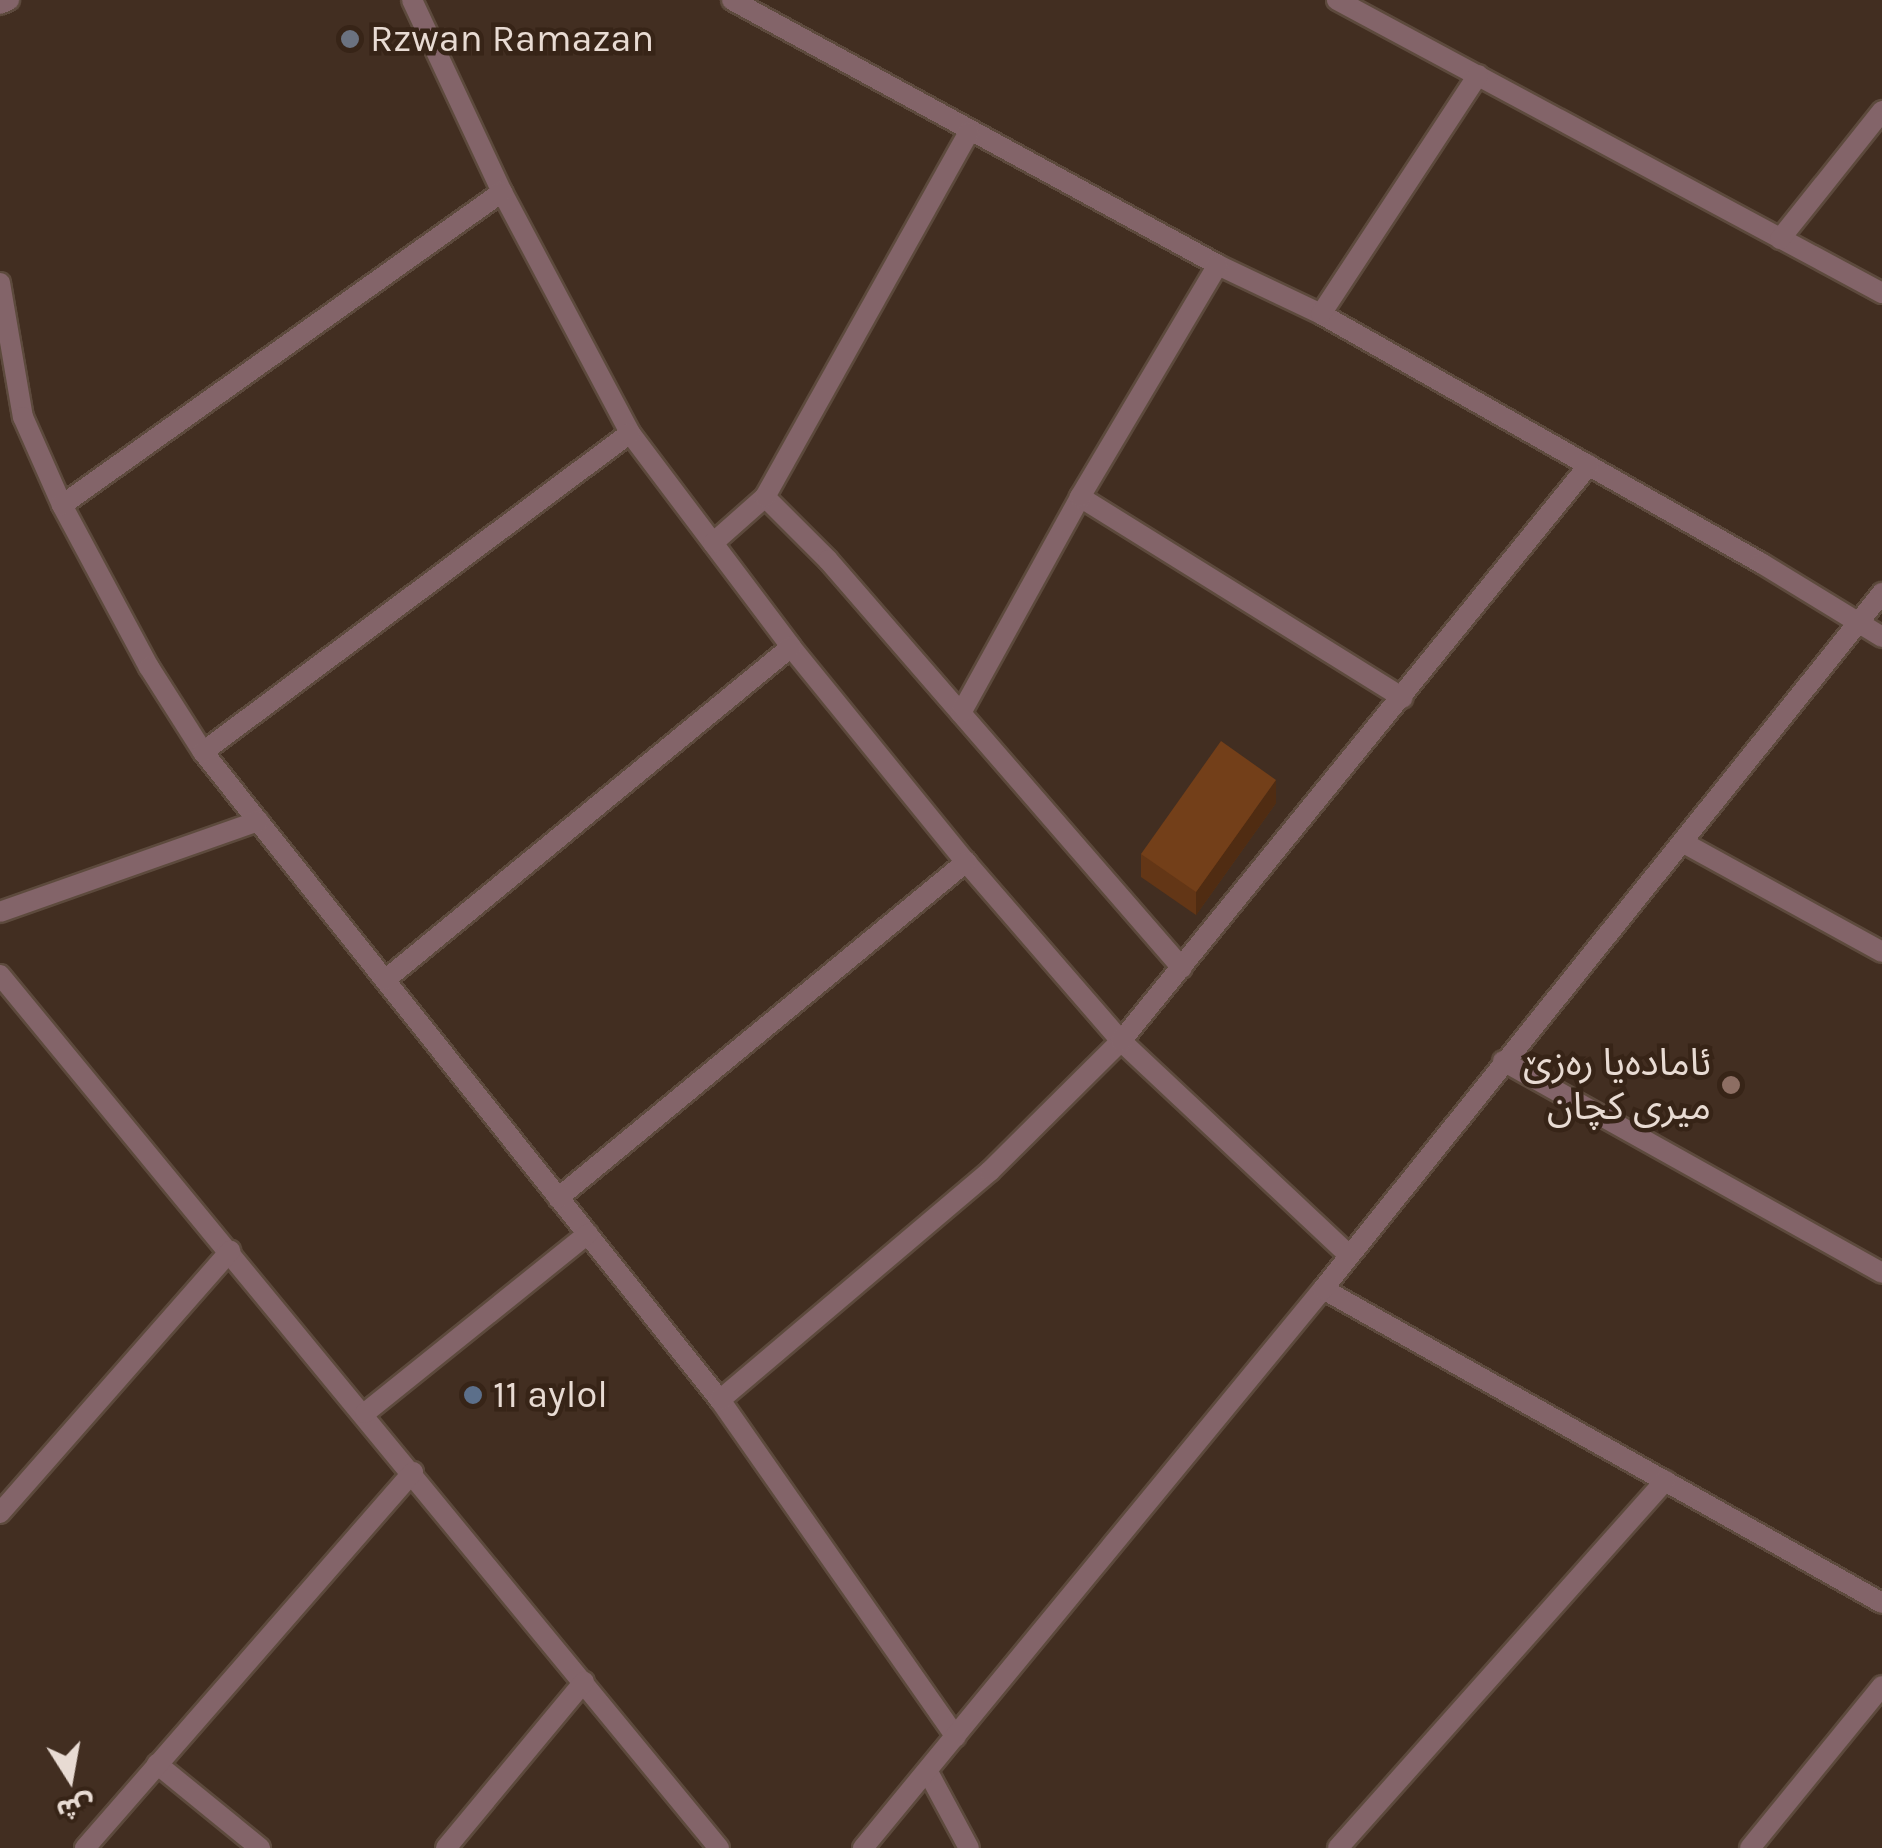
<!DOCTYPE html>
<html>
<head>
<meta charset="utf-8">
<style>
	body { margin:0 }
	#map { position:relative; width:1882px; height:1848px; overflow:hidden; background:#422e21; font-family:Karla,"Noto Sans Arabic",sans-serif }
	div>[style] { position:absolute }
	.roads { filter:drop-shadow(2px 0 #5d4a3d) drop-shadow(-2px 0 #5d4a3d) drop-shadow(0 2px #5d4a3d) drop-shadow(0 -2px #5d4a3d) }
	.street>* { height:20px; margin:-10px; padding:0 10px; transform-origin:10px; border-radius:10px; background:#836469 }
	.wall>* { inset:0; background:#633616 }
	.shaded-wall>* { inset:0; background:#502c12 }
	.building>* { inset:0; background:#733f19 }
	.dots>* { width:28px; height:28px; translate:-50% -50%; box-sizing:border-box; border:5px solid #372417; border-radius:50% }
	span { translate:-50% -50%; white-space:nowrap; text-align:center; line-height:1.15; -webkit-text-stroke:9px #372417; paint-order:stroke }
	.poi-label { font-size:38px; color:#e8dbd3 }
	.left { translate:0 -50%; text-align:left }
	.right { translate:-100% -50%; text-align:right }
	.north { position:absolute; left:20px; top:1728px; width:100px; height:100px; -webkit-text-stroke:8px #372417; paint-order:stroke; rotate:169deg; font-size:28px; font-weight:700; line-height:40px; text-align:center; color:#e8dbd3 }
	.north::after { content:''; display:block; margin:auto; width:35px; height:45px; background:#e8dbd3; clip-path:polygon(50% 0,100% 100%,50% 72%,0 100%) }
</style>
</head>
<body>
<div id="map">
	<div class="roads">
		<div class="street">
			<i style="left:412px;top:0;width:212px;rotate:64.9deg"></i>
			<i style="left:502px;top:192px;width:273px;rotate:62deg"></i>
			<i style="left:630px;top:433px;width:268px;rotate:53deg"></i>
			<i style="left:791px;top:647px;width:277px;rotate:50.9deg"></i>
			<i style="left:966px;top:862px;width:237px;rotate:49.1deg"></i>
			<i style="left:1121px;top:1041px;width:313px;rotate:43.2deg"></i>
			<i style="left:732px;top:0;width:554px;rotate:28.6deg"></i>
			<i style="left:1218px;top:265px;width:114px;rotate:25.4deg"></i>
			<i style="left:1321px;top:314px;width:506px;rotate:29.51deg"></i>
			<i style="left:1761px;top:563px;width:142px;rotate:31.4deg"></i>
			<i style="left:1337px;top:0;width:619px;rotate:28.26deg"></i>
			<i style="left:0;top:4px;width:10px;rotate:-24deg"></i>
			<i style="left:1780px;top:239px;width:164px;rotate:-51.4deg"></i>
			<i style="left:0;top:283px;width:136px;rotate:80.3deg"></i>
			<i style="left:23px;top:417px;width:96px;rotate:66.1deg"></i>
			<i style="left:62px;top:505px;width:184px;rotate:61.8deg"></i>
			<i style="left:149px;top:667px;width:101px;rotate:57.6deg"></i>
			<i style="left:203px;top:752px;width:829px;rotate:51.42deg"></i>
			<i style="left:720px;top:1400px;width:411px;rotate:55deg"></i>
			<i style="left:1321px;top:314px;width:286px;rotate:-56.7deg"></i>
			<i style="left:765px;top:497px;width:89px;rotate:45deg"></i>
			<i style="left:828px;top:560px;width:540px;rotate:49.05deg"></i>
			<i style="left:1080px;top:497px;width:380px;rotate:31.9deg"></i>
			<i style="left:62px;top:505px;width:540px;rotate:-35.43deg"></i>
			<i style="left:713px;top:543px;width:69px;rotate:-41.5deg"></i>
			<i style="left:765px;top:497px;width:418px;rotate:-60.8deg"></i>
			<i style="left:961px;top:713px;width:247px;rotate:-61.1deg"></i>
			<i style="left:1080px;top:497px;width:270px;rotate:-59.3deg"></i>
			<i style="left:203px;top:752px;width:533px;rotate:-36.76deg"></i>
			<i style="left:1684px;top:843px;width:226px;rotate:28.8deg"></i>
			<i style="left:0;top:912px;width:274px;rotate:-19.4deg"></i>
			<i style="left:0;top:975px;width:1131px;rotate:50.53deg"></i>
			<i style="left:385px;top:980px;width:525px;rotate:-39.36deg"></i>
			<i style="left:1503px;top:1061px;width:434px;rotate:29.2deg"></i>
			<i style="left:558px;top:1198px;width:529px;rotate:-39.47deg"></i>
			<i style="left:1323px;top:1289px;width:641px;rotate:29.32deg"></i>
			<i style="left:720px;top:1400px;width:354px;rotate:-40.3deg"></i>
			<i style="left:990px;top:1171px;width:185px;rotate:-44.8deg"></i>
			<i style="left:1121px;top:1041px;width:742px;rotate:-50.91deg"></i>
			<i style="left:365px;top:1413px;width:286px;rotate:-38.8deg"></i>
			<i style="left:0;top:1513px;width:349px;rotate:-48.7deg"></i>
			<i style="left:157px;top:1764px;width:133px;rotate:39.2deg"></i>
			<i style="left:928px;top:1772px;width:86px;rotate:61.7deg"></i>
			<i style="left:85px;top:1848px;width:499px;rotate:-48.9deg"></i>
			<i style="left:446px;top:1848px;width:216px;rotate:-50.3deg"></i>
			<i style="left:863px;top:1848px;width:724px;rotate:-50.55deg"></i>
			<i style="left:1323px;top:1289px;width:893px;rotate:-51.23deg"></i>
			<i style="left:1338px;top:1848px;width:492px;rotate:-48.3deg"></i>
			<i style="left:1750px;top:1848px;width:209px;rotate:-50.8deg"></i>
		</div>
	</div>
	<div class="wall">
		<i style="clip-path:polygon(1276px 803px,1196px 915px,1141px 877px,1141px 854px)"></i>
	</div>
	<div class="shaded-wall">
		<i style="clip-path:polygon(1276px 780px,1276px 803px,1196px 915px,1196px 892px)"></i>
	</div>
	<div class="building">
		<i style="clip-path:polygon(1221px 741px,1276px 780px,1196px 892px,1141px 854px)"></i>
	</div>
	<div class="dots">
		<i style="left:350px;top:39px;background:#6b7280"></i>
		<i style="left:1731px;top:1085px;background:#8d6e63"></i>
		<i style="left:473px;top:1395px;background:#5c6f8a"></i>
	</div>
	<div class="poi-label">
		<span class="left" style="left:370px;top:39px">Rzwan Ramazan</span>
		<span class="right" style="left:1711px;top:1085px">ئامادەيا رەزێ<br>ميرى كچان</span>
		<span class="left" style="left:493px;top:1395px">11 aylol</span>
	</div>
	<div class="north">ش</div>
</div>
</body>
</html>
